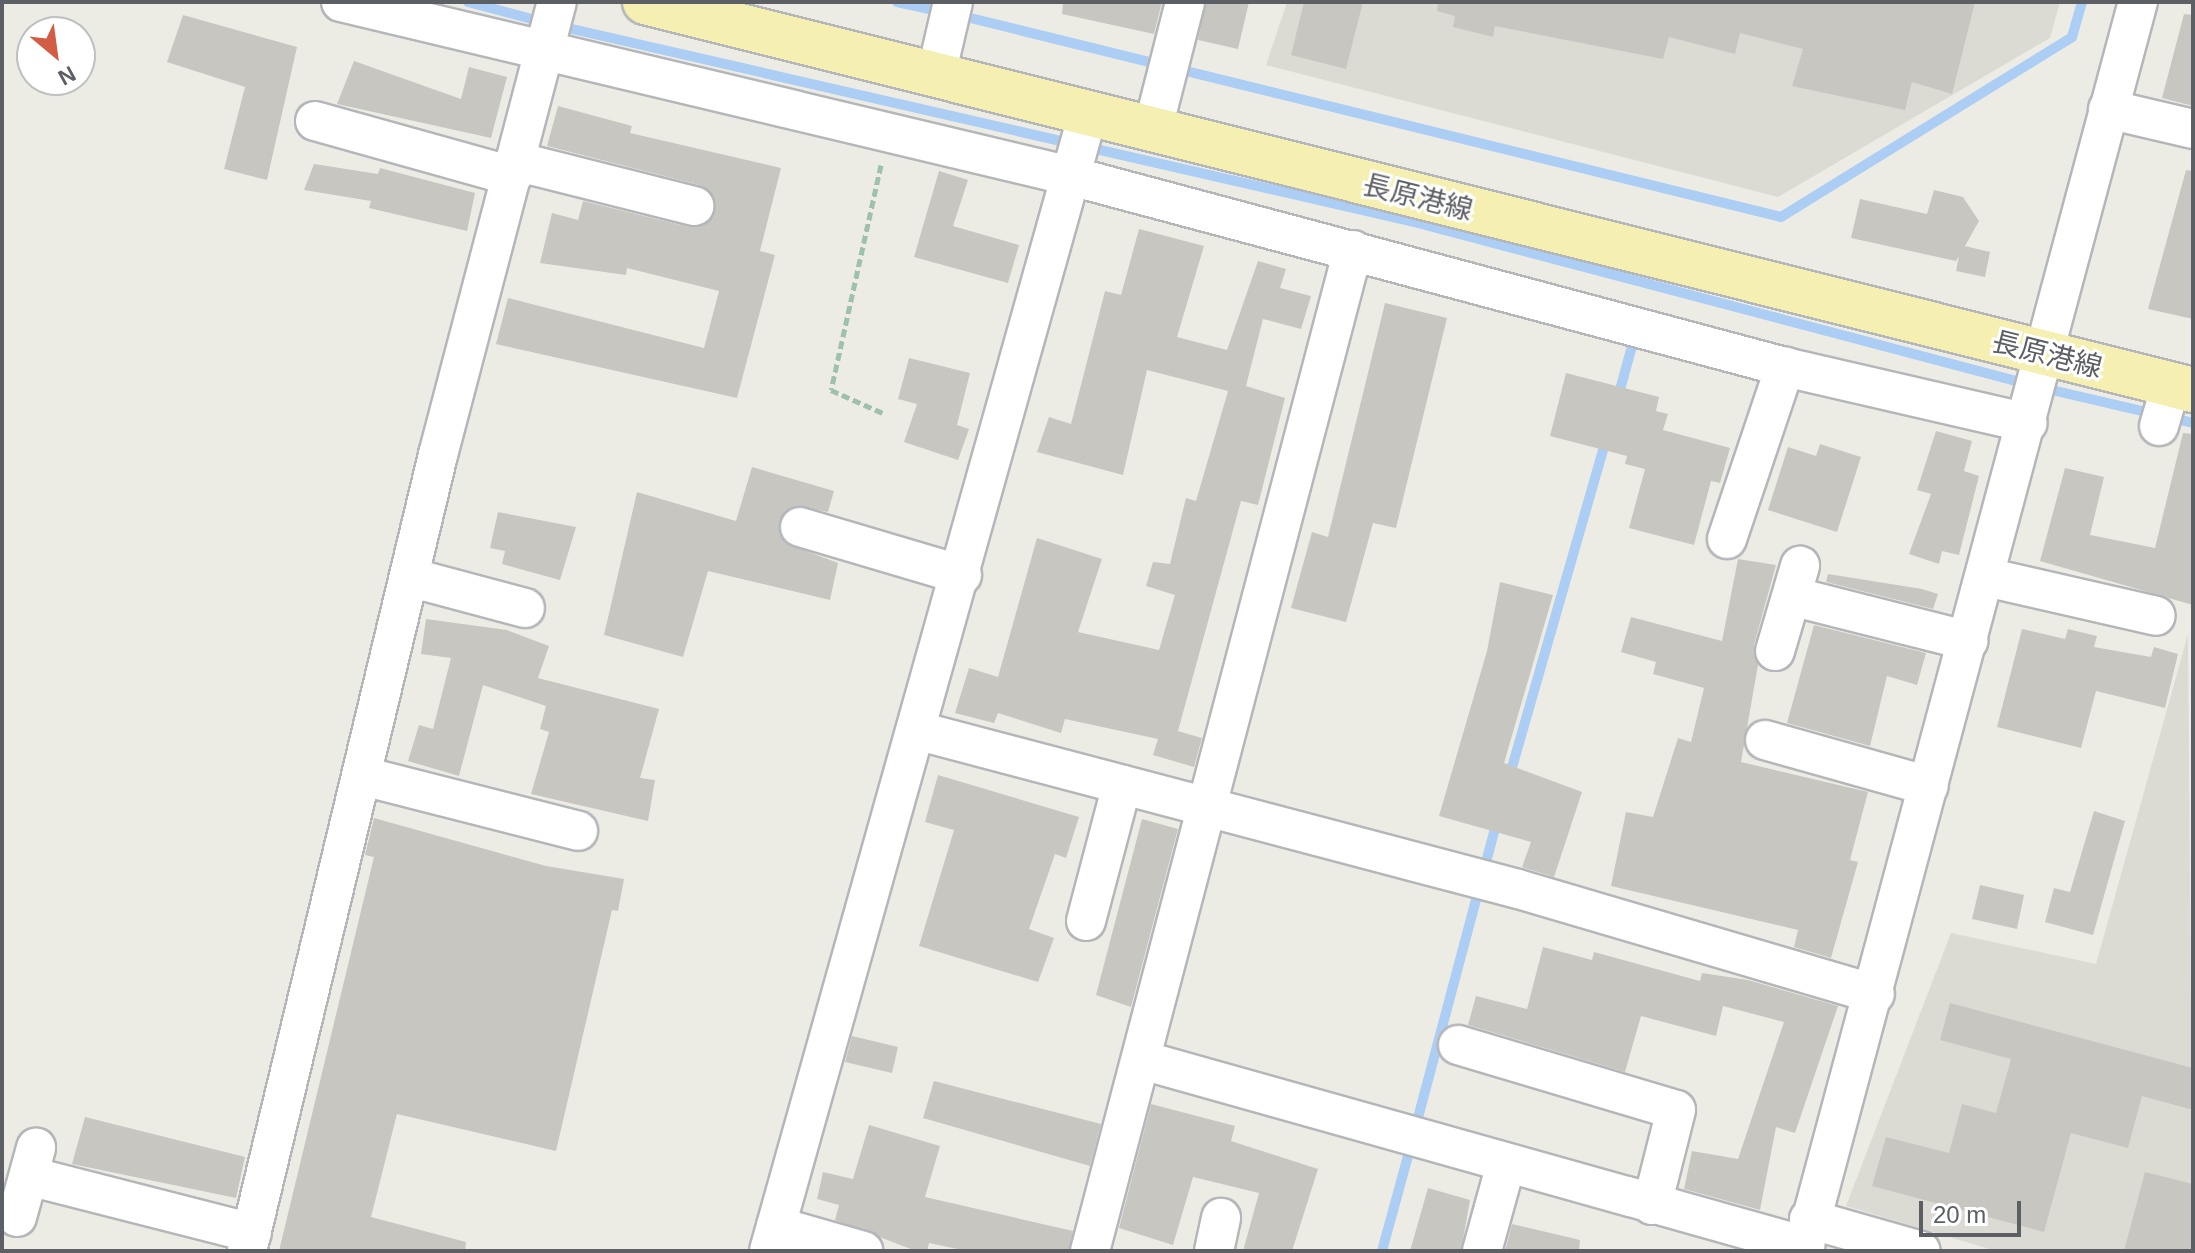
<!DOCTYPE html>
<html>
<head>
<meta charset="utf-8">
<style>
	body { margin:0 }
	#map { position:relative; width:2195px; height:1253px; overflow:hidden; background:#edece4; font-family:Arial,"Noto Sans JP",sans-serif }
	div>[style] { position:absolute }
	.education>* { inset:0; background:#dcdbd3 }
	.stream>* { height:10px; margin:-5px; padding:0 5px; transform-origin:5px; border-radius:5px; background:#adcef4 }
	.building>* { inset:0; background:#c8c6c1 }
	.path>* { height:5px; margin-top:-2.5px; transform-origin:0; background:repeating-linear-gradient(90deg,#9ec1ab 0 8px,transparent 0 12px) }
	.roads { filter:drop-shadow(2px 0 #b4b6ba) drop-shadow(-2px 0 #b4b6ba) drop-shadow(0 2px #b4b6ba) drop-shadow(0 -2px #b4b6ba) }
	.minor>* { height:38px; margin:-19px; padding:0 19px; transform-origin:19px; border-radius:19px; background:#fff }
	.major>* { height:44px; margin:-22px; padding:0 22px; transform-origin:22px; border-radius:22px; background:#f5f0b1 }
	span { translate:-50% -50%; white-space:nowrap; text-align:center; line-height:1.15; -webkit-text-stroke:6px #fff; paint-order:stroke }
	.street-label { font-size:28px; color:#5c5f63 }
	.frame { position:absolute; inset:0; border:4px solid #5c5f63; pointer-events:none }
	.north { position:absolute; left:16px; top:16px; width:80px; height:80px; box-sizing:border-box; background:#fff; border:2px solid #bebfc1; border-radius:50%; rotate:151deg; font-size:22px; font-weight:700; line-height:32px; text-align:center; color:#5c5f63 }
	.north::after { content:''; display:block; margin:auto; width:28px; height:36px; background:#d35c44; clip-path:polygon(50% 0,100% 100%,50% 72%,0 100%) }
	.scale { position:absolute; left:1919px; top:1201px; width:102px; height:36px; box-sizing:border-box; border:4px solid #5c5f63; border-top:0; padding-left:10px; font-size:24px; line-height:28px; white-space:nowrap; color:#5c5f63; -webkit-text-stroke:6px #fff; paint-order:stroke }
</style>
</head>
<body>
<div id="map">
	<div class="education">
		<i style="clip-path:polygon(1287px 2px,2060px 2px,2050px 38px,1778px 197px,1266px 65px)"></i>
		<i style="clip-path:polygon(2188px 634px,2193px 1251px,1996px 1251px,1846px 1206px,1951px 933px,2096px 964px)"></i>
	</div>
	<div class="stream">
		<i style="left:468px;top:2px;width:78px;rotate:14.9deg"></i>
		<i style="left:897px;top:2px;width:46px;rotate:12.5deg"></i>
		<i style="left:958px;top:15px;width:847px;rotate:13.79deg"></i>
		<i style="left:1781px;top:217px;width:342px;rotate:-31.7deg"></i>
		<i style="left:2072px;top:37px;width:36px;rotate:-74deg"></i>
		<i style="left:559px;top:26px;width:877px;rotate:12.91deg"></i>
		<i style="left:1414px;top:222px;width:634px;rotate:14.8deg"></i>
		<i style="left:2043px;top:388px;width:154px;rotate:13.1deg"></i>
		<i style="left:1618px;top:397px;width:53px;rotate:-74.6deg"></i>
		<i style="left:1509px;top:778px;width:353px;rotate:-74deg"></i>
		<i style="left:1415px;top:1129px;width:320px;rotate:-75.1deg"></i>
		<i style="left:1382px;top:1251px;width:110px;rotate:-74.7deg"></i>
	</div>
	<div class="building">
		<i style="clip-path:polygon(1063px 2px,1162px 2px,1154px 34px,1062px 14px)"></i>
		<i style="clip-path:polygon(1206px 2px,1249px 2px,1238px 49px,1198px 40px)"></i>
		<i style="clip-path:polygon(1304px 2px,1363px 2px,1346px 69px,1291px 55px)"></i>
		<i style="clip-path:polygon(1438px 2px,1975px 2px,1952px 94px,1912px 82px,1905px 110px,1792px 86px,1803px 49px,1740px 33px,1735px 54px,1669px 37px,1663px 59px,1495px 26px,1493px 37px,1453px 27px,1455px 16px,1437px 11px)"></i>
		<i style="clip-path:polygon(2184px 14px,2193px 15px,2193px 106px,2162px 98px)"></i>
		<i style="clip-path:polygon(183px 15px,297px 47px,267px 180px,224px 169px,245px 87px,167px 62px)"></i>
		<i style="clip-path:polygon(354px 61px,461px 99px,469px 67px,507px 77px,491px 138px,337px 104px)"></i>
		<i style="clip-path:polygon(558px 106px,632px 126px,630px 133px,781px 168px,760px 251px,775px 255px,737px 398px,496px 344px,508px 298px,704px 348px,719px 291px,627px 268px,626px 275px,540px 263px,552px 213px,578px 220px,583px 201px,689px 227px,709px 222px,715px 211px,710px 191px,699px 185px,547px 146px)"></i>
		<i style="clip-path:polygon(314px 164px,378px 174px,380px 168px,475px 193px,467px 231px,369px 208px,371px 201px,304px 190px)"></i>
		<i style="clip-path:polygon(2186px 170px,2193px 171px,2193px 319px,2148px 309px)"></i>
		<i style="clip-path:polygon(939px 171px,968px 180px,953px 226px,1019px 245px,1008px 283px,914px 257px)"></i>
		<i style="clip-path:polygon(1934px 190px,1963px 197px,1979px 221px,1965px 246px,1990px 252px,1985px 277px,1956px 271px,1959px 256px,1956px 261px,1851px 238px,1860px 199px,1927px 214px)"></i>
		<i style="clip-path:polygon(1139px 229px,1204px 246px,1177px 337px,1227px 350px,1258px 261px,1286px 269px,1280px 288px,1311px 296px,1301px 329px,1263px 319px,1246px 386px,1285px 398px,1258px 505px,1241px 501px,1178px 731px,1202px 738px,1194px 767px,1153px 755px,1158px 739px,1065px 719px,1061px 733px,998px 713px,994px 723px,955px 713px,969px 668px,998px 677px,1037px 538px,1102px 559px,1078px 632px,1159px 650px,1175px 595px,1146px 586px,1153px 562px,1170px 564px,1186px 498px,1196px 501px,1228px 391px,1147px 370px,1123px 475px,1037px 452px,1049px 417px,1071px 424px,1105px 291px,1121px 295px)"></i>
		<i style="clip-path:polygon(1385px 303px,1447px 318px,1396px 528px,1373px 523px,1346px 622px,1291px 608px,1312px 532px,1328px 537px)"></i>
		<i style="clip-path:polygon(909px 358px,970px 373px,957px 425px,969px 429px,958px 460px,904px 442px,917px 404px,898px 399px)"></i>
		<i style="clip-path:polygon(1566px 373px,1659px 397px,1656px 411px,1668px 414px,1663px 430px,1730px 448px,1720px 483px,1711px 481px,1694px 545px,1629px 528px,1645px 469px,1625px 464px,1627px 456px,1550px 436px)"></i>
		<i style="clip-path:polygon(1936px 431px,1972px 441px,1964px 471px,1979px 476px,1959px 555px,1942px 551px,1939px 564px,1909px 554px,1931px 494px,1917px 490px)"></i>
		<i style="clip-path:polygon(2183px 433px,2193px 434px,2193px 605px,2040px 561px,2065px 468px,2104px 477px,2090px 535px,2155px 548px)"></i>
		<i style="clip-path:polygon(1820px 444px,1861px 457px,1837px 532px,1768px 510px,1788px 447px,1816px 456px)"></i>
		<i style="clip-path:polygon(752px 467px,834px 491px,828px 512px,796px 506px,779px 522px,785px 543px,838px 563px,830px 600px,708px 571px,683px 657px,604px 635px,637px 492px,736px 521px)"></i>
		<i style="clip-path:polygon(498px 512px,576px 527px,560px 580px,502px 564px,505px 551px,490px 548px)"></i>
		<i style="clip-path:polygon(1738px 559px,1776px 565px,1754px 645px,1758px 665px,1741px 762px,1868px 792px,1850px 860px,1858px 862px,1831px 958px,1794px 947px,1798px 930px,1611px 886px,1626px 812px,1653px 817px,1678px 738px,1691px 742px,1704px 688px,1653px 674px,1656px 662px,1621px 652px,1631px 617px,1722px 641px)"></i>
		<i style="clip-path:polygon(1828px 574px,1922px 589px,1938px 594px,1933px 609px,1826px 582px)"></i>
		<i style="clip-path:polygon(1500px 582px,1553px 595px,1504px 763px,1582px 792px,1554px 877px,1522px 867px,1531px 842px,1439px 816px,1487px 651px)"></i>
		<i style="clip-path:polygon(426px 619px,507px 630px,549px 646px,538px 678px,659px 709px,640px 778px,655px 780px,648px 821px,531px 794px,549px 732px,540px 729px,546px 706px,483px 685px,459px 776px,408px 761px,419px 725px,433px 729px,451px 658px,421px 654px)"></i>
		<i style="clip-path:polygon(1814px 625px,1926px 653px,1917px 685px,1887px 676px,1870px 746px,1787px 723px)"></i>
		<i style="clip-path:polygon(2022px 629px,2065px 639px,2068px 629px,2097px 636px,2094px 647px,2151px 657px,2154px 647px,2178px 654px,2165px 708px,2096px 691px,2081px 748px,1997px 727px)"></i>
		<i style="clip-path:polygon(938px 775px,1079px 817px,1066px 858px,1055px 854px,1029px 929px,1054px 938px,1038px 982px,919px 946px,954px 830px,925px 822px)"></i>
		<i style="clip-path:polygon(2094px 811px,2125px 821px,2093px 935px,2045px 922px,2054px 888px,2070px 892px)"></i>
		<i style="clip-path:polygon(374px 818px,546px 866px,624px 879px,618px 911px,612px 910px,556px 1151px,397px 1114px,371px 1217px,466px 1242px,465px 1251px,279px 1251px,374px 857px,365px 855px)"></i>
		<i style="clip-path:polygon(1142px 819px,1178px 829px,1131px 1007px,1096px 995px)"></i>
		<i style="clip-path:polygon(1980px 885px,2024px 895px,2017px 929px,1972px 919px)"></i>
		<i style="clip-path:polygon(1543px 947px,1592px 960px,1594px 952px,1700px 981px,1702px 973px,1748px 980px,1838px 1006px,1795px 1133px,1776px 1127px,1760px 1210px,1684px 1189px,1692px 1151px,1738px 1159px,1784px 1022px,1723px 1006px,1716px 1036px,1641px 1016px,1625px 1072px,1468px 1025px,1476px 996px,1527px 1009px)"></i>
		<i style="clip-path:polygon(1950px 1003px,2193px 1068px,2193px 1110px,2142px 1096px,2128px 1148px,2071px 1133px,2044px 1232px,1872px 1186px,1886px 1137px,1949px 1153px,1962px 1104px,1996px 1113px,2011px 1059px,1940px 1040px)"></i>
		<i style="clip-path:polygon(852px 1036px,898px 1047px,892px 1073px,845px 1062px)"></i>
		<i style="clip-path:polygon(934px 1081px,1101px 1124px,1090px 1166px,923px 1118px)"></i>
		<i style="clip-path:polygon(1151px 1104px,1235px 1126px,1231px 1141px,1318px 1169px,1292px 1251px,1243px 1251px,1259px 1193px,1193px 1177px,1173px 1245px,1119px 1228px)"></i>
		<i style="clip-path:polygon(85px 1117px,245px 1157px,236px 1198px,72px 1164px)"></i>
		<i style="clip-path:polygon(869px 1125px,940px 1146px,925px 1197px,1073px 1231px,1069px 1251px,967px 1251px,929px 1243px,927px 1251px,916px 1251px,835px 1220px,839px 1205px,817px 1199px,823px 1172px,853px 1179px)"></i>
		<i style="clip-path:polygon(2145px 1172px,2193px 1184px,2193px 1251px,2124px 1251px)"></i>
		<i style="clip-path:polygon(1428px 1188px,1470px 1200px,1461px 1251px,1410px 1251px)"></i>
		<i style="clip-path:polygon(1512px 1224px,1580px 1240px,1579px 1251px,1505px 1251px)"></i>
	</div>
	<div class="path">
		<i style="left:881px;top:165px;width:230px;rotate:102.5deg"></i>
		<i style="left:831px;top:390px;width:57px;rotate:23.9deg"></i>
	</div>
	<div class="roads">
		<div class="minor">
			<i style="left:341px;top:2px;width:750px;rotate:13.41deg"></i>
			<i style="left:1071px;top:176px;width:739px;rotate:14.98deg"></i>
			<i style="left:1785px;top:367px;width:249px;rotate:13deg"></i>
			<i style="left:936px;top:75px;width:75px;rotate:-76.9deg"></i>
			<i style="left:2108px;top:109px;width:87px;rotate:13.2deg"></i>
			<i style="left:315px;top:121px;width:205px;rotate:15.6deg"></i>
			<i style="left:1153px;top:128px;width:130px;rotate:-75.7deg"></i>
			<i style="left:515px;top:161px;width:185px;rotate:14.1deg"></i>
			<i style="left:2159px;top:426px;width:43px;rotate:-73.7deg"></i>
			<i style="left:800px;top:527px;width:169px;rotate:16.5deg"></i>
			<i style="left:1727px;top:539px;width:182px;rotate:-71.4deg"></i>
			<i style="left:409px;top:577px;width:120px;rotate:15deg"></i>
			<i style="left:1986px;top:577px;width:174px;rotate:12.9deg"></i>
			<i style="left:1795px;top:597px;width:179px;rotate:14.2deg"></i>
			<i style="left:1775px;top:651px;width:89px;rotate:-73.6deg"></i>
			<i style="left:919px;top:731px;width:619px;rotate:14.78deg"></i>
			<i style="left:1518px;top:889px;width:372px;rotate:16.4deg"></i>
			<i style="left:1765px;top:740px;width:170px;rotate:15.7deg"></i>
			<i style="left:363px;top:776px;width:222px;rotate:14.3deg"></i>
			<i style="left:1086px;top:921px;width:141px;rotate:-75.2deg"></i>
			<i style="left:1458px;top:1045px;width:227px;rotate:16.6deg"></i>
			<i style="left:1676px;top:1110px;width:98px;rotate:104.2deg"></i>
			<i style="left:1142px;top:1060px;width:689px;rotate:15.67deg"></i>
			<i style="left:29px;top:1176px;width:230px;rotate:14.3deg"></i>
			<i style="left:17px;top:1217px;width:72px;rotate:-74.6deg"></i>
			<i style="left:1809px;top:1219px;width:116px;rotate:15.9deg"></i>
			<i style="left:776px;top:1226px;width:91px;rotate:16deg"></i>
			<i style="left:247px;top:1251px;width:819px;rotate:-76.51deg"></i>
			<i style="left:438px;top:455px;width:468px;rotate:-75.3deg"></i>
			<i style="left:769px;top:1251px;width:1181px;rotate:-74.33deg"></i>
			<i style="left:1090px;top:1251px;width:1035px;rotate:-75.28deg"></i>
			<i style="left:1214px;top:1251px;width:34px;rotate:-78deg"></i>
			<i style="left:1482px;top:1251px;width:90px;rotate:-74.6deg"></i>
			<i style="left:1803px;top:1251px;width:1293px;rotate:-74.99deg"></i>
		</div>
		<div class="major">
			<i style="left:645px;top:2px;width:1596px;rotate:14.07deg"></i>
		</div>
	</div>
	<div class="street-label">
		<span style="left:1418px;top:198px;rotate:14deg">長原港線</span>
		<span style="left:2047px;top:355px;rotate:14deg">長原港線</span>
	</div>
	<div class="frame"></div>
	<div class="north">N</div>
	<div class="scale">20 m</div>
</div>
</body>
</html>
